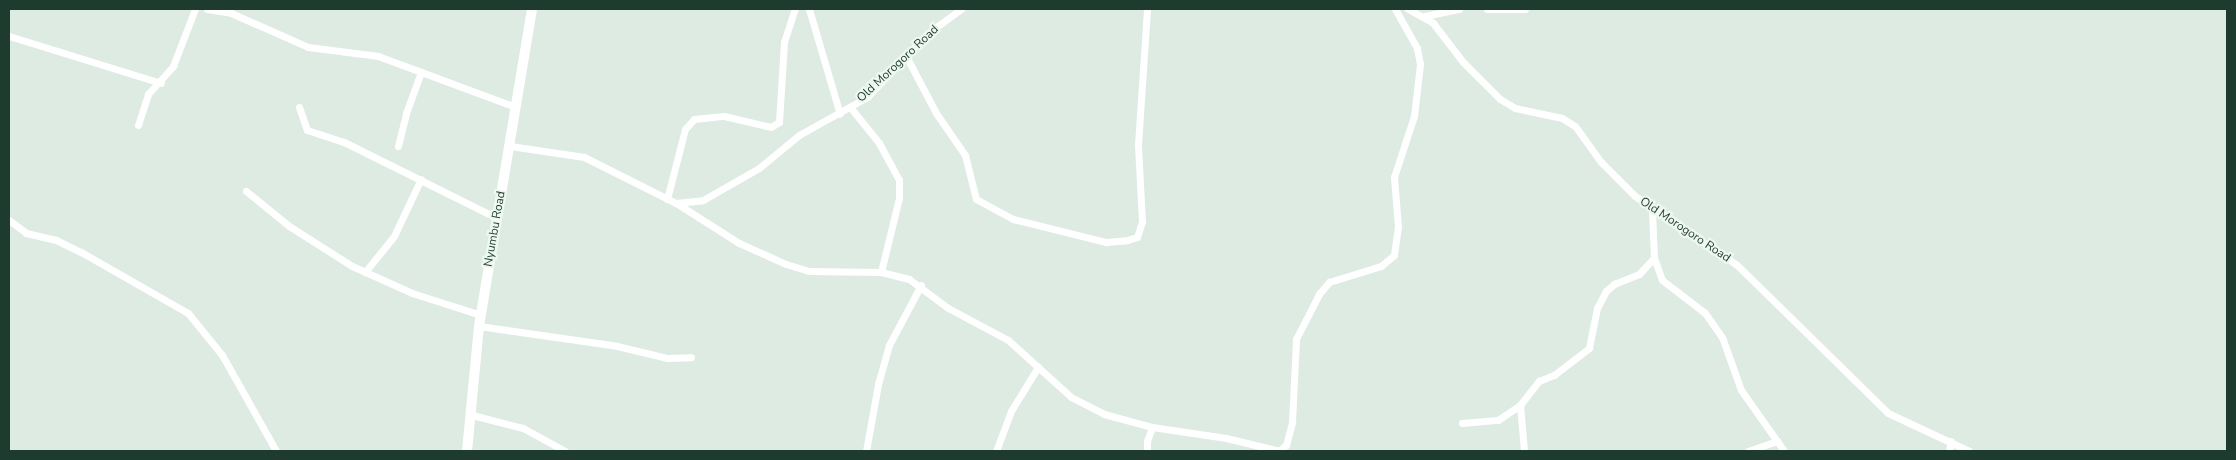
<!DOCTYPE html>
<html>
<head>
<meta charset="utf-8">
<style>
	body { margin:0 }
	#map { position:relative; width:2236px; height:460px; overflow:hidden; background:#ddebe3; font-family:"Nunito Sans",sans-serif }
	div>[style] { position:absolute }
	.street>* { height:7px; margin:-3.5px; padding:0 3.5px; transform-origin:3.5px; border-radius:3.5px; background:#fff }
	.secondary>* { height:10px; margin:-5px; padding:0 5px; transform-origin:5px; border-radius:5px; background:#fff }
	span { translate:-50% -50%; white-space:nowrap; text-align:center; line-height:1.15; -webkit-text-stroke:4.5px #eef8f1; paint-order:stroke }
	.street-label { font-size:12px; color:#1d3c2f }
	.frame { position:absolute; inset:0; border:10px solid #1d3c2f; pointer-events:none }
</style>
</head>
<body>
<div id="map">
	<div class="street">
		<i style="left:207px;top:9px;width:24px;rotate:9deg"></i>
		<i style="left:231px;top:13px;width:84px;rotate:23.8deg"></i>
		<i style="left:308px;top:47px;width:71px;rotate:7.3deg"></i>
		<i style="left:378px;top:56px;width:147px;rotate:20.3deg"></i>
		<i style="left:809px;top:9px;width:109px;rotate:73.6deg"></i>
		<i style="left:1408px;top:9px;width:29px;rotate:29deg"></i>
		<i style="left:1433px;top:23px;width:49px;rotate:52.4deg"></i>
		<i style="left:1463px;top:62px;width:52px;rotate:45deg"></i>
		<i style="left:1500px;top:99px;width:17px;rotate:31deg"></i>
		<i style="left:1515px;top:108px;width:48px;rotate:12deg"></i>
		<i style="left:1562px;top:118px;width:15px;rotate:32deg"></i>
		<i style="left:1575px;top:126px;width:44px;rotate:54.2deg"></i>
		<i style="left:1601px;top:162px;width:48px;rotate:45deg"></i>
		<i style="left:1635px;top:196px;width:123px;rotate:34.1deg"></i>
		<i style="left:1737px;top:265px;width:211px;rotate:44.4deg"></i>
		<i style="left:1888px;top:413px;width:89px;rotate:25.1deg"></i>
		<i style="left:1487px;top:9px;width:38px"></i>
		<i style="left:1425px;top:16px;width:35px;rotate:-12deg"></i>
		<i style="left:9px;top:36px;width:159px;rotate:17.2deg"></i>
		<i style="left:906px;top:56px;width:64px;rotate:62.2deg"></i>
		<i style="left:936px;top:113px;width:51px;rotate:55.4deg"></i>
		<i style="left:965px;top:155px;width:45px;rotate:76deg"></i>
		<i style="left:976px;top:199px;width:42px;rotate:28.4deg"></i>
		<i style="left:1013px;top:219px;width:96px;rotate:13.9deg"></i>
		<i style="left:1106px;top:242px;width:21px;rotate:-5deg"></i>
		<i style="left:1127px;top:240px;width:10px;rotate:-17deg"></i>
		<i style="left:1137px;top:237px;width:16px;rotate:-72deg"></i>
		<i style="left:1142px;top:222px;width:77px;rotate:-93deg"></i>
		<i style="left:1138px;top:145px;width:136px;rotate:-86.2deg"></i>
		<i style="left:299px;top:107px;width:24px;rotate:71deg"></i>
		<i style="left:307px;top:130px;width:39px;rotate:18deg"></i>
		<i style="left:344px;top:142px;width:171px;rotate:26.4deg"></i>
		<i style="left:850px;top:107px;width:46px;rotate:51.1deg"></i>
		<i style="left:879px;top:143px;width:42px;rotate:61.6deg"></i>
		<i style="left:899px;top:180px;width:18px;rotate:90deg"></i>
		<i style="left:899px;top:198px;width:76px;rotate:103.7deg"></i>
		<i style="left:138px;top:125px;width:33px;rotate:-72deg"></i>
		<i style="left:148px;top:94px;width:38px;rotate:-48deg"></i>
		<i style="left:173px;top:66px;width:61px;rotate:-68.9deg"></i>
		<i style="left:398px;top:146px;width:34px;rotate:-76deg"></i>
		<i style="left:406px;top:113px;width:44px;rotate:-69.9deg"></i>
		<i style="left:510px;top:146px;width:75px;rotate:8.5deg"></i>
		<i style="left:584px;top:157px;width:103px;rotate:26.6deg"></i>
		<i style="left:676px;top:203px;width:27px;rotate:-6deg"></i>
		<i style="left:703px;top:200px;width:64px;rotate:-29.7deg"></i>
		<i style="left:759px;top:168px;width:52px;rotate:-39.5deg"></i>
		<i style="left:799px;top:135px;width:78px;rotate:-29.2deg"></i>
		<i style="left:867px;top:97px;width:88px;rotate:-46.4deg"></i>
		<i style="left:928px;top:33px;width:41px;rotate:-36deg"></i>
		<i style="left:246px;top:191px;width:55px;rotate:39.1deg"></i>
		<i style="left:289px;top:226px;width:75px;rotate:32.4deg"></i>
		<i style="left:352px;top:266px;width:66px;rotate:24.2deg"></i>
		<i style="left:412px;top:293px;width:72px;rotate:17.7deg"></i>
		<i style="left:667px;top:199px;width:72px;rotate:-75.6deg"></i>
		<i style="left:685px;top:129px;width:13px;rotate:-48deg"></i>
		<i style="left:694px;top:119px;width:30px;rotate:-6deg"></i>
		<i style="left:724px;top:116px;width:48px;rotate:13.2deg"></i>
		<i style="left:771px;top:127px;width:9px;rotate:-32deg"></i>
		<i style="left:779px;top:122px;width:80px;rotate:-86.4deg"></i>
		<i style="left:784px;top:42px;width:35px;rotate:-72deg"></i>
		<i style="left:676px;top:203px;width:75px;rotate:32.4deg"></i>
		<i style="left:739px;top:243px;width:51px;rotate:24.1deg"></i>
		<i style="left:786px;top:264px;width:24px;rotate:17deg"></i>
		<i style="left:809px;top:271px;width:72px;rotate:0.8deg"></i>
		<i style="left:881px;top:272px;width:29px;rotate:14deg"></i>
		<i style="left:909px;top:279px;width:49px;rotate:36.6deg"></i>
		<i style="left:948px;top:308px;width:68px;rotate:28.1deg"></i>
		<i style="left:1008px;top:340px;width:85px;rotate:42.1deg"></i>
		<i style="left:1071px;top:397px;width:37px;rotate:27deg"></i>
		<i style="left:1104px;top:414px;width:50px;rotate:15.2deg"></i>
		<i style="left:1152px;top:427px;width:75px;rotate:8.5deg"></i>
		<i style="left:1226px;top:438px;width:56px;rotate:13.5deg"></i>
		<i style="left:1652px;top:210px;width:48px;rotate:87.6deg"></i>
		<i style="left:1654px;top:258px;width:23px;rotate:70deg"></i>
		<i style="left:1662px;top:280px;width:54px;rotate:37.5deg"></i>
		<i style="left:1705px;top:313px;width:29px;rotate:55deg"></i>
		<i style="left:1722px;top:337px;width:56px;rotate:70.3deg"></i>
		<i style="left:1741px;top:390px;width:75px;rotate:54.8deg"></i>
		<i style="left:9px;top:220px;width:21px;rotate:37deg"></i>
		<i style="left:26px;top:233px;width:31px;rotate:13deg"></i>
		<i style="left:56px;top:240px;width:28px;rotate:26deg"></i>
		<i style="left:81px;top:252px;width:123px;rotate:29.7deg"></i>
		<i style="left:188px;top:313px;width:54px;rotate:51deg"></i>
		<i style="left:222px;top:355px;width:110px;rotate:60.6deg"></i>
		<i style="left:365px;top:272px;width:46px;rotate:-51.1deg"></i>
		<i style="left:394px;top:236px;width:63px;rotate:-64.7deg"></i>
		<i style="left:479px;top:326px;width:139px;rotate:8.2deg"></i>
		<i style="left:617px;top:346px;width:51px;rotate:13.5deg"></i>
		<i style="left:667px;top:358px;width:24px;rotate:-2deg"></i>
		<i style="left:1520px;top:405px;width:46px;rotate:85deg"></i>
		<i style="left:472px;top:415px;width:53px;rotate:14.3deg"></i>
		<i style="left:523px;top:428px;width:48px;rotate:28.7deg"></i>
		<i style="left:1462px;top:423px;width:36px;rotate:-5deg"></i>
		<i style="left:1498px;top:420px;width:27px;rotate:-34deg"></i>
		<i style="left:1520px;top:405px;width:31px;rotate:-52deg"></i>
		<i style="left:1539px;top:381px;width:16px;rotate:-22deg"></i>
		<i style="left:1554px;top:375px;width:44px;rotate:-37.6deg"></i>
		<i style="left:1589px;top:348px;width:41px;rotate:-78.7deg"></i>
		<i style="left:1597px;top:308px;width:19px;rotate:-62deg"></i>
		<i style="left:1606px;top:291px;width:11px;rotate:-41deg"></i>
		<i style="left:1614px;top:284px;width:27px;rotate:-22deg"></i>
		<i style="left:1639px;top:274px;width:22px;rotate:-47deg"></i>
		<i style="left:866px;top:451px;width:68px;rotate:-79.8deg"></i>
		<i style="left:878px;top:384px;width:41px;rotate:-74.2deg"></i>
		<i style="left:889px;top:345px;width:68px;rotate:-61.9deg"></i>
		<i style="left:996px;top:451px;width:43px;rotate:-69.4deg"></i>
		<i style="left:1011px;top:411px;width:52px;rotate:-58.5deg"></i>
		<i style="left:1147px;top:451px;width:10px;rotate:-90deg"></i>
		<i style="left:1147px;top:441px;width:15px;rotate:-70deg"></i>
		<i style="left:1279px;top:451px;width:9px;rotate:-41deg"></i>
		<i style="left:1286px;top:445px;width:24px;rotate:-75deg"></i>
		<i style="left:1292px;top:422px;width:83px;rotate:-87.2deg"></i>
		<i style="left:1296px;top:339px;width:51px;rotate:-62.9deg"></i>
		<i style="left:1319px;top:294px;width:16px;rotate:-50deg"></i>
		<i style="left:1329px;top:282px;width:54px;rotate:-17.1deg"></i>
		<i style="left:1381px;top:266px;width:17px;rotate:-40deg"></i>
		<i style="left:1394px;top:255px;width:28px;rotate:-82deg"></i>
		<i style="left:1398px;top:227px;width:50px;rotate:-94.6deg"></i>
		<i style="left:1394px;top:177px;width:64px;rotate:-71.8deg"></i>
		<i style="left:1414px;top:116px;width:52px;rotate:-83.4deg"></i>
		<i style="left:1420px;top:64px;width:16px;rotate:-101deg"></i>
		<i style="left:1417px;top:48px;width:45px;rotate:-119.4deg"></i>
		<i style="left:1748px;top:451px;width:31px;rotate:-19deg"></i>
		<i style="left:1949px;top:451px;width:10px;rotate:-79deg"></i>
	</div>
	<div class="secondary">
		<i style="left:467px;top:451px;width:126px;rotate:-84.5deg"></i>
		<i style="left:479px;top:326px;width:321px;rotate:-80.5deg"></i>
	</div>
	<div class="street-label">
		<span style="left:898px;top:64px;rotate:-43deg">Old Morogoro Road</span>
		<span style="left:495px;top:229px;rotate:-80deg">Nyumbu Road</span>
		<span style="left:1685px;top:230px;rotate:34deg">Old Morogoro Road</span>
	</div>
	<div class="frame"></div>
</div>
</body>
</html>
